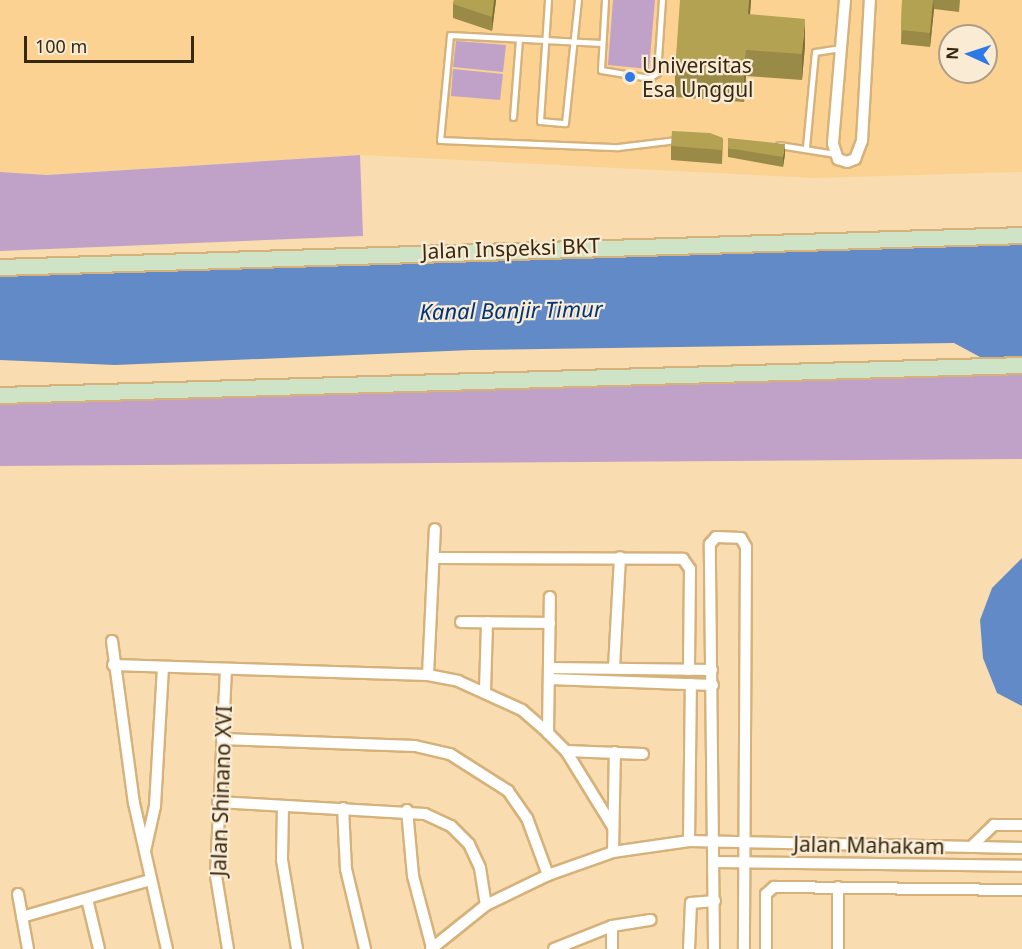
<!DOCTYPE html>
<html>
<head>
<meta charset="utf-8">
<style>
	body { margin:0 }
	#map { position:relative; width:1022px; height:949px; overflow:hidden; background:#f9dcaf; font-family:"Noto Sans",sans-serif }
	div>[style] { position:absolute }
	.built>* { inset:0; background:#fbd291 }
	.green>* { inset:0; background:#c0a2c9 }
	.water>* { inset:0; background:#618ac6 }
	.roads { filter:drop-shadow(2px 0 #d6b27a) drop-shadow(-2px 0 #d6b27a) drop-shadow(0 2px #d6b27a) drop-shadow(0 -2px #d6b27a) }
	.lane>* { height:5px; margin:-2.5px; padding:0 2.5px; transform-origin:2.5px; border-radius:2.5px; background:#fff }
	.street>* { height:10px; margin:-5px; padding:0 5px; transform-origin:5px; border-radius:5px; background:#fff }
	.secondary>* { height:15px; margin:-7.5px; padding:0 7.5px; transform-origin:7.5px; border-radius:7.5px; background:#cfe4c7 }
	.wall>* { inset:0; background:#998b47 }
	.shaded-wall>* { inset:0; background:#7d7139 }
	.building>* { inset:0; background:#b2a252 }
	.dots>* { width:16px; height:16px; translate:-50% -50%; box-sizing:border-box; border:3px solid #faebd5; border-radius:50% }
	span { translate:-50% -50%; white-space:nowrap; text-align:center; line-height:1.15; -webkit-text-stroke:4.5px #faebd5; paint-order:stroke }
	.poi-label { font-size:21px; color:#362811 }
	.left { translate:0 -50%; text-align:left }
	.street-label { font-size:21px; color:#362811 }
	.water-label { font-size:22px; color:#00357c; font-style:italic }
	.north { position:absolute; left:938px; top:24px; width:60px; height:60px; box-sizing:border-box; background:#faebd5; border:2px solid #ac9d87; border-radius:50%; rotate:273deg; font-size:16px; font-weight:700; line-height:24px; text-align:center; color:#362811 }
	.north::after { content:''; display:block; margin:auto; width:21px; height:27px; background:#2d79e5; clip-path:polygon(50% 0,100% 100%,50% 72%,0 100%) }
	.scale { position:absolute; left:24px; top:36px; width:170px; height:27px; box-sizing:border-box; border:3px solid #362811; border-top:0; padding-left:8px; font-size:18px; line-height:21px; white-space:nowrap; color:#362811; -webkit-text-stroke:4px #faebd5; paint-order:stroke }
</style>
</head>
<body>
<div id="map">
	<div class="built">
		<i style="clip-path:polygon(evenodd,0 0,1022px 0,1022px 172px,814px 178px,360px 155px,47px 175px,0 172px,0 0,950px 36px,986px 36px,986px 72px,950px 72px,950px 36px)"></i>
	</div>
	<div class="green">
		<i style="clip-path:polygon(613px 0,655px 0,649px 69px,608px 65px)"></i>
		<i style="clip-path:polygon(456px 41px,506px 45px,503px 72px,453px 67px)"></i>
		<i style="clip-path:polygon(453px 69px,503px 74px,500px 100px,451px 96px)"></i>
		<i style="clip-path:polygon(360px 155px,363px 236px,0 251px,0 172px,47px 175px)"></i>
		<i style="clip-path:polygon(1022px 365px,1022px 459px,0 466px,0 394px)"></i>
	</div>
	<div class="water">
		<i style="clip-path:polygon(1022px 239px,1022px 365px,995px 365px,954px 343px,471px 350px,115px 365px,0 360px,0 272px)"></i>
		<i style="clip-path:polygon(1022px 558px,1022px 706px,997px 693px,983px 658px,980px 620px,992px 588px)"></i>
	</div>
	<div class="roads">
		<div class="lane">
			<i style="left:548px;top:0;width:121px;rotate:93.8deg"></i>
			<i style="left:540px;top:121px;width:25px;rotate:5deg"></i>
			<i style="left:565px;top:123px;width:124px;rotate:-84deg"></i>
			<i style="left:605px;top:0;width:70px;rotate:93.3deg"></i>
			<i style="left:601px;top:70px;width:49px;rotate:9.5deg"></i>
			<i style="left:649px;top:78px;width:9px;rotate:-32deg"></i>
			<i style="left:657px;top:73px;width:73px;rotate:-86.1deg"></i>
			<i style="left:601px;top:43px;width:151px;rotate:-177deg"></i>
			<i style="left:450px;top:35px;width:105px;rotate:95.4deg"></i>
			<i style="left:440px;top:140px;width:178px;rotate:2.3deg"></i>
			<i style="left:618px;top:147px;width:59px;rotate:-6.8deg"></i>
			<i style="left:513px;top:117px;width:78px;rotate:-85.6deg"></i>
			<i style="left:779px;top:145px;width:57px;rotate:9.1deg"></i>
			<i style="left:806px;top:147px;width:95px;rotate:-84.6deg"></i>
			<i style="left:815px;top:52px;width:26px;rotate:-9deg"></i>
		</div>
		<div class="street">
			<i style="left:845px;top:0;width:144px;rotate:94.8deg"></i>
			<i style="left:833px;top:144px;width:16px;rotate:72deg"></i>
			<i style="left:838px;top:159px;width:9px;rotate:18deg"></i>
			<i style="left:847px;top:162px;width:9px;rotate:-21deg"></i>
			<i style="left:855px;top:159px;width:19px;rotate:-69deg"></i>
			<i style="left:862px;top:141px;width:141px;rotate:-86.8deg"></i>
			<i style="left:435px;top:558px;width:248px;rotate:0.2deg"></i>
			<i style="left:683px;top:559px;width:12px;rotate:55deg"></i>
			<i style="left:690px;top:569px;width:101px;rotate:90.6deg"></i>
			<i style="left:461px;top:622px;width:89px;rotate:0.6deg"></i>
			<i style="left:112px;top:641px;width:163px;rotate:82.3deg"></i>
			<i style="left:134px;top:803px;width:150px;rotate:77.3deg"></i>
			<i style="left:113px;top:665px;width:315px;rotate:1.8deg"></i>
			<i style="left:428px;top:675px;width:31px;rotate:11deg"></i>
			<i style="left:458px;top:681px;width:70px;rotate:24.4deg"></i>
			<i style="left:522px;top:710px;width:35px;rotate:41deg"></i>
			<i style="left:548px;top:733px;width:25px;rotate:45deg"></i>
			<i style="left:566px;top:751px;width:89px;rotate:58.3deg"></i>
			<i style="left:550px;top:668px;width:162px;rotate:0.7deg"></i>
			<i style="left:614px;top:668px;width:111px;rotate:-86.9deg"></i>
			<i style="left:226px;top:669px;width:207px;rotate:92.8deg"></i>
			<i style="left:216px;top:876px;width:74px;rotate:80.7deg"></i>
			<i style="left:428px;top:675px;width:146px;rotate:-87.3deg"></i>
			<i style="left:549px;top:679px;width:164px;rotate:2.1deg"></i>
			<i style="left:485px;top:691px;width:69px;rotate:-88.3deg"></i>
			<i style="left:548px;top:733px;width:136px;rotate:-89.2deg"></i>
			<i style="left:222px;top:739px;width:193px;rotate:2.1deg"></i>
			<i style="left:415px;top:746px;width:36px;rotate:13deg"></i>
			<i style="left:450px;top:754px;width:69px;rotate:32.5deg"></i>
			<i style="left:508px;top:791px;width:33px;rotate:55deg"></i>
			<i style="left:527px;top:818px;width:61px;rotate:69.8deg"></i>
			<i style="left:566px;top:751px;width:77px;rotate:2.2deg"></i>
			<i style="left:218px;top:802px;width:207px;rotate:3.3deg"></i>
			<i style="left:425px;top:814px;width:29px;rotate:25deg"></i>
			<i style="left:451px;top:826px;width:25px;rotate:45deg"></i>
			<i style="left:469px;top:844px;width:26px;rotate:65deg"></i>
			<i style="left:480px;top:868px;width:37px;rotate:81deg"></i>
			<i style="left:283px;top:806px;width:54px;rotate:91.1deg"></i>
			<i style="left:282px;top:860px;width:90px;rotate:80.4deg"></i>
			<i style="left:343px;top:808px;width:61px;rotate:87.2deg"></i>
			<i style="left:346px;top:869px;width:82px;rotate:76.6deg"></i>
			<i style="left:407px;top:810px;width:66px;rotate:84.8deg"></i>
			<i style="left:413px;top:876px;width:74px;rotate:75.2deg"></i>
			<i style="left:689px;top:841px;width:333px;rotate:1.2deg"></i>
			<i style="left:971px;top:847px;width:32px;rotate:-44deg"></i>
			<i style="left:994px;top:825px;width:28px"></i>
			<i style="left:145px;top:851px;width:46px;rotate:-77.5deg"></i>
			<i style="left:155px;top:806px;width:138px;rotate:-86.7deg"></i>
			<i style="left:613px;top:852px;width:100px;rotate:-88.9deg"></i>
			<i style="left:715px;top:862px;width:307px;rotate:0.7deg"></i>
			<i style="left:18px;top:894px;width:56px;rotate:79.7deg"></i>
			<i style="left:87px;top:899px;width:51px;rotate:76.5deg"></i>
			<i style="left:22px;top:917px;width:133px;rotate:-16.1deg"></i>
			<i style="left:431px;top:949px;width:70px;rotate:-38.7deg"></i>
			<i style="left:486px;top:905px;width:69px;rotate:-25.8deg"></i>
			<i style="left:548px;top:875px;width:69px;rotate:-19.5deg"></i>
			<i style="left:613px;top:852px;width:77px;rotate:-8.2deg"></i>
			<i style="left:689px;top:841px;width:157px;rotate:-89.3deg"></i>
			<i style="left:554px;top:949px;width:62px;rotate:-21.6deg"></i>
			<i style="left:612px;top:926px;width:39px;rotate:-9deg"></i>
			<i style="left:612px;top:949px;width:23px;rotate:-90deg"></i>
			<i style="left:689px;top:949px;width:46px;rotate:-87.5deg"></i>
			<i style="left:691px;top:903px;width:24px;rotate:-5deg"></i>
			<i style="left:714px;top:949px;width:405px;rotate:-90.6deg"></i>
			<i style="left:710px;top:544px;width:9px;rotate:-49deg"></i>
			<i style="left:716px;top:537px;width:25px;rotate:2deg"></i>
			<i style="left:741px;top:538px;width:10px;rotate:61deg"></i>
			<i style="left:746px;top:547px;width:402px;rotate:90.3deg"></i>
			<i style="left:766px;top:949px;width:55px;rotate:-90deg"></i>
			<i style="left:766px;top:894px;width:11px;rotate:-41deg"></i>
			<i style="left:774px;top:887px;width:248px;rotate:0.7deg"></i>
			<i style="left:838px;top:949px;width:62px;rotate:-90deg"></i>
		</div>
		<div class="secondary">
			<i style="left:0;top:267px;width:1023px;rotate:-1.79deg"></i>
			<i style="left:0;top:395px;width:1022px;rotate:-1.68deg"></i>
		</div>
	</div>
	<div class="wall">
		<i style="clip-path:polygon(454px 0,496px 0,492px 31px,453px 18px,453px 4px)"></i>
		<i style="clip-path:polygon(751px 0,750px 15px,805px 45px,802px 80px,746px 76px,744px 102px,675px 97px,675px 71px)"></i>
		<i style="clip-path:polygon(902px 0,960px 0,959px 12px,934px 9px,930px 47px,901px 44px)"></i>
		<i style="clip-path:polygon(723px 138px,722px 164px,671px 160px,671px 146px)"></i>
		<i style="clip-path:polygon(728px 148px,785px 154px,783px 167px,728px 157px)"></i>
	</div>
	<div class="shaded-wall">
		<i style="clip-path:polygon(494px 0,496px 0,492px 31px,492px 17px)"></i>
		<i style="clip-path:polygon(749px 0,751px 0,748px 40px,748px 14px)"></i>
		<i style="clip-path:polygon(933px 0,934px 9px,930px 47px,930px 33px)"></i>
		<i style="clip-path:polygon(805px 19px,805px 45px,802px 80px,802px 54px)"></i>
		<i style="clip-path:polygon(746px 50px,746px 76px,744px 102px,744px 76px)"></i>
		<i style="clip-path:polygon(785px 144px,785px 154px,783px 167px,783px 157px)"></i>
	</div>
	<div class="building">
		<i style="clip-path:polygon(454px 0,494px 0,492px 17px,453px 4px)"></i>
		<i style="clip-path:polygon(680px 0,749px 0,748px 14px,805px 19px,802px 54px,746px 50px,744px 76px,675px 71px)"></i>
		<i style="clip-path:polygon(902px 0,933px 0,930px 33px,901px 30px)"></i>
		<i style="clip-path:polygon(672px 131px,710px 133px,723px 138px,722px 150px,671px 146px)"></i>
		<i style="clip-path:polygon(728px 138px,785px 144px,783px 157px,728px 148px)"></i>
	</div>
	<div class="dots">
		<i style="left:630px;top:77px;background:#2d79e5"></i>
	</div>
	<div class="poi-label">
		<span class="left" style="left:642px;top:77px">Universitas<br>Esa Unggul</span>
	</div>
	<div class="street-label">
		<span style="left:511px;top:248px;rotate:-2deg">Jalan Inspeksi BKT</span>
		<span style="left:221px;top:791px;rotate:-88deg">Jalan Shinano XVI</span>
		<span style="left:869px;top:845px;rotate:1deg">Jalan Mahakam</span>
	</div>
	<div class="water-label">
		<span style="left:511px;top:310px;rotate:-1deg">Kanal Banjir Timur</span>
	</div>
	<div class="north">N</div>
	<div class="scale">100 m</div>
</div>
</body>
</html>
